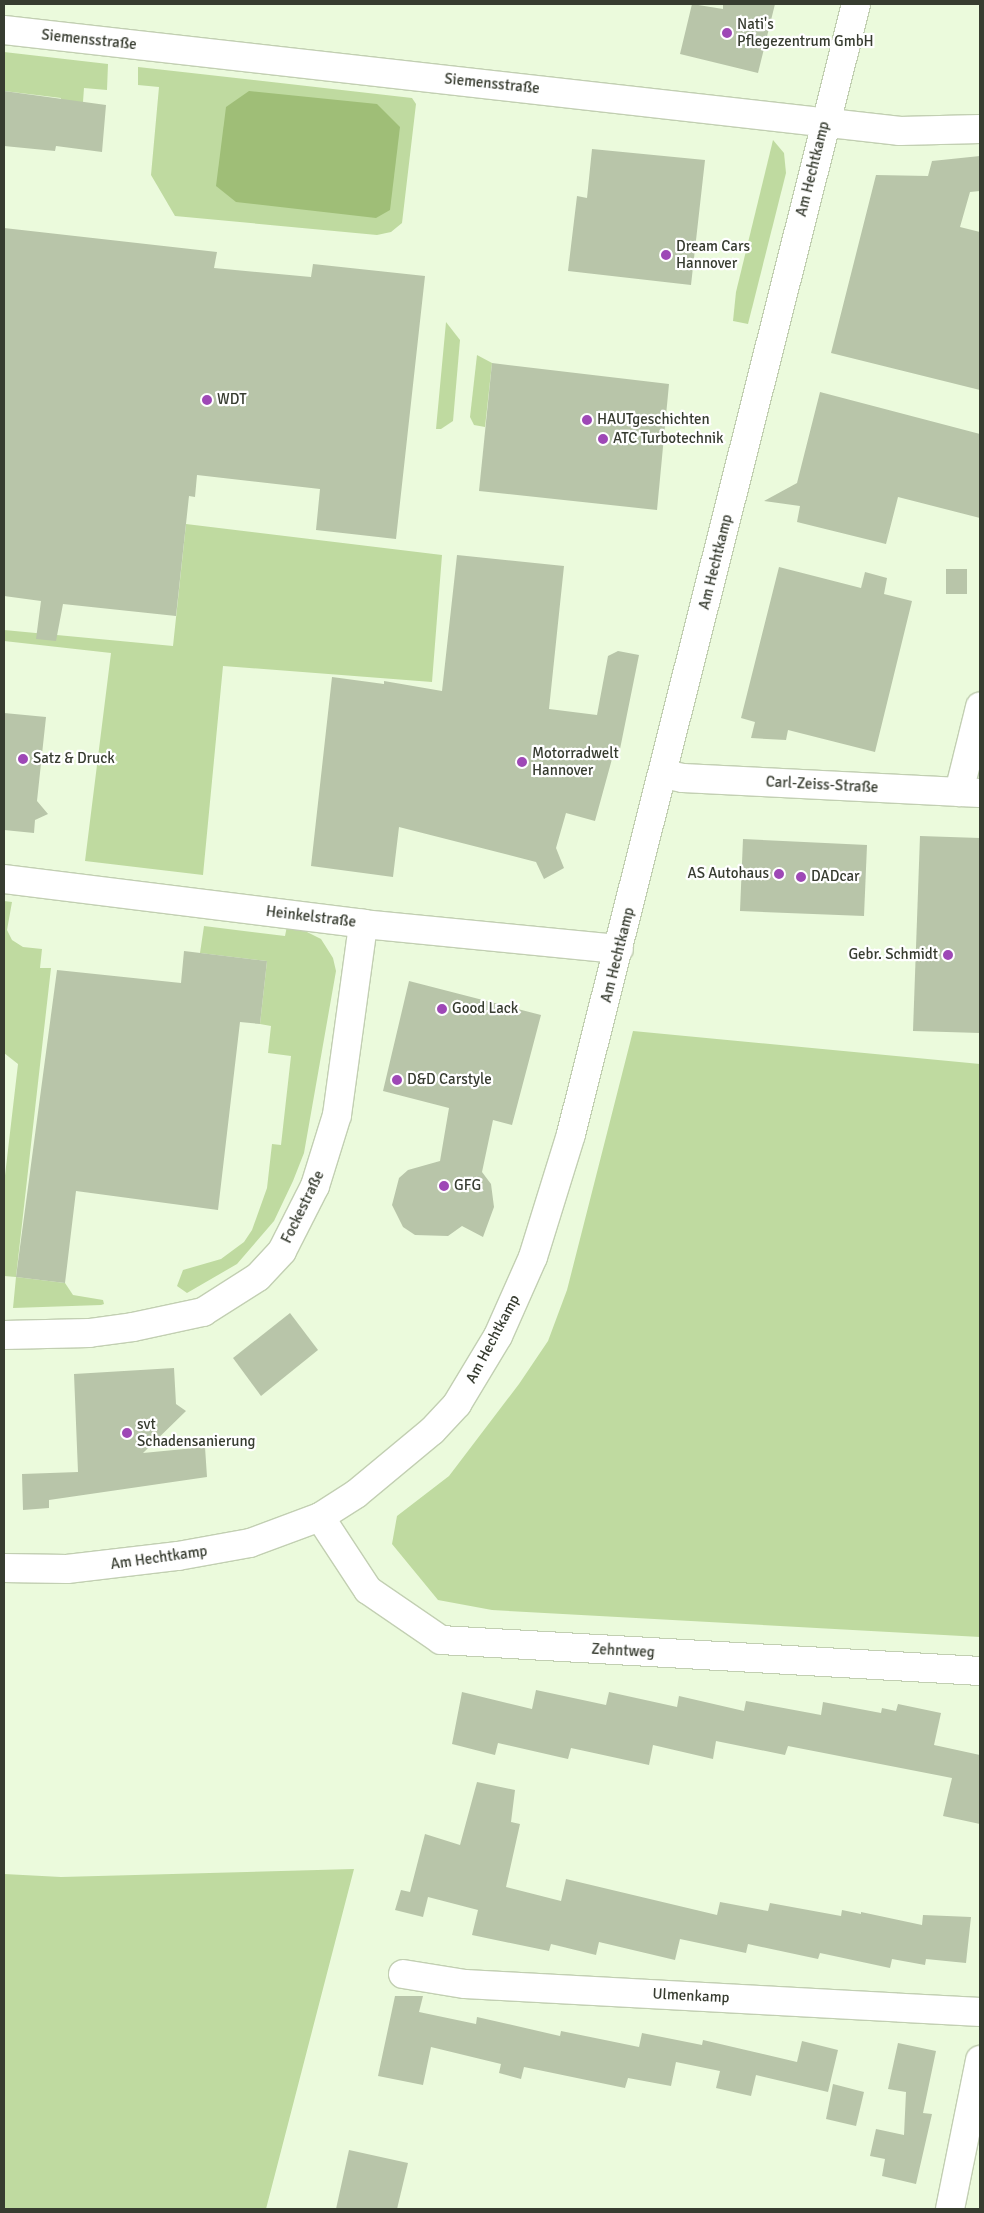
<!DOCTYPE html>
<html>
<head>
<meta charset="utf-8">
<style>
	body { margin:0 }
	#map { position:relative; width:984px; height:2213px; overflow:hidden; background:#ebfadc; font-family:Signika,sans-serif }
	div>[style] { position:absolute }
	.green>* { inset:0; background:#bfdaa0 }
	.forest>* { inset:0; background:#9fbe77 }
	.building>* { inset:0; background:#b8c5a9 }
	.roads { filter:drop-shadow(1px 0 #c2cfb2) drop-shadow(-1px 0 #c2cfb2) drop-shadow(0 1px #c2cfb2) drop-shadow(0 -1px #c2cfb2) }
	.minor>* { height:28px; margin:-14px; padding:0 14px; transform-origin:14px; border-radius:14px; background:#fff }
	.dots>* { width:14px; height:14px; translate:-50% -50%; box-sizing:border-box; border:2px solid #fff; border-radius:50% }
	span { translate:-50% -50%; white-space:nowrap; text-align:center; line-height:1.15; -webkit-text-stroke:4.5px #fff; paint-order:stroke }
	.poi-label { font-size:15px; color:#373c30 }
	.left { translate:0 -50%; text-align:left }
	.right { translate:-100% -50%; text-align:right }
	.street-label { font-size:15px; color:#373c30 }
	.frame { position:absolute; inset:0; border:5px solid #373c30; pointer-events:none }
</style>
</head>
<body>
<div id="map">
	<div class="green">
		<i style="clip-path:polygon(4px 52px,108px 64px,107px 90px,84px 88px,83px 102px,58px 121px,61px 98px,4px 91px)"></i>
		<i style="clip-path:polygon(138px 67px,412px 98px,416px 104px,402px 223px,391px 232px,377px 235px,175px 216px,151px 175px,159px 87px,138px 85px)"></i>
		<i style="clip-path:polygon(773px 140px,784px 153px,786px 173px,748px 324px,733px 321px,736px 292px)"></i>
		<i style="clip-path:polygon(446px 322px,460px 340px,453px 421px,441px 429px,436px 429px)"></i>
		<i style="clip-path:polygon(477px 355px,492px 363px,485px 427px,474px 425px,470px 417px)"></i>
		<i style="clip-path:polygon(186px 524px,442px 555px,432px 682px,223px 666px,203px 875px,85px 861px,111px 653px,4px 641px,4px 630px,173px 646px)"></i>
		<i style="clip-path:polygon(4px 901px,12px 902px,7px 930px,12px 940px,23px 947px,42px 949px,40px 968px,51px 968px,16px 1277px,65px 1283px,73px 1295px,103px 1300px,104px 1304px,101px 1305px,13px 1308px,16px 1277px,4px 1276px,4px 1184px,18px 1064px,4px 1053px)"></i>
		<i style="clip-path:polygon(204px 926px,285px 936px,287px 926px,297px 927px,321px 939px,333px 958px,336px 971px,304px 1153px,293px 1181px,274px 1221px,237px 1264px,187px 1293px,177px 1286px,183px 1270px,221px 1259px,244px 1242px,252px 1230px,267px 1188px,272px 1144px,281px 1145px,291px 1056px,268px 1053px,271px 1026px,260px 1024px,267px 961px,200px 953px)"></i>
		<i style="clip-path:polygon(633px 1031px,980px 1064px,980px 1637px,492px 1610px,438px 1600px,392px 1544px,397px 1516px,449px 1476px,519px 1384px,548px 1341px,567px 1290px)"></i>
		<i style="clip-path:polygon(354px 1869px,266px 2209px,4px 2209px,4px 1874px,61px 1877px)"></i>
	</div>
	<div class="forest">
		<i style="clip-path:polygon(249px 91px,377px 104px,400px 127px,390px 210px,376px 218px,236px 202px,216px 186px,226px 107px)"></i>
	</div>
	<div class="building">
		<i style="clip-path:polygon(692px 4px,723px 9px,723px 4px,775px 4px,758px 73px,680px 54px)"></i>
		<i style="clip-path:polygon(4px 91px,106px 105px,102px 152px,56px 146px,55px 151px,4px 146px)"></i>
		<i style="clip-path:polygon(592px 149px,705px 160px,691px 285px,568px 271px,577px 196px,587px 198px)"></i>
		<i style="clip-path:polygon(980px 156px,980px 191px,970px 192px,960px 227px,980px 232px,980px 390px,831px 353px,876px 175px,928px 176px,932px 161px)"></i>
		<i style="clip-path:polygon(4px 228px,217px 252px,214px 268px,311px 277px,313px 264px,425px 276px,396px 539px,316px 530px,320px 489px,197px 475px,195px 497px,189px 496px,176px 616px,63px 604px,56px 641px,36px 639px,41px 601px,4px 596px)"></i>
		<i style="clip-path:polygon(492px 363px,669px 384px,657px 510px,479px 491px)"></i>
		<i style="clip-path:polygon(820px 392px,980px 434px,980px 518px,898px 497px,886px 544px,797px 522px,800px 506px,764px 501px,797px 483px)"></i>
		<i style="clip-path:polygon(457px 555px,564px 566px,549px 709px,597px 715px,608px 656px,618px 651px,639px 655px,620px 749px,615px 748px,595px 821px,566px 813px,556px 848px,564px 868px,544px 879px,536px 862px,399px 827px,393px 877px,311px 866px,332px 677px,384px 684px,384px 681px,442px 691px)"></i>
		<i style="clip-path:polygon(779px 567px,861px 588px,865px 572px,887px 578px,884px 594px,912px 601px,875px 752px,788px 730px,786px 740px,751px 738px,755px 722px,741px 718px)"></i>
		<i style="clip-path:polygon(946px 569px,967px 569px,967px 594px,946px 594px)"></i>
		<i style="clip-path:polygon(4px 713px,46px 717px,37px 801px,48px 814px,35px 820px,34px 833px,4px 830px)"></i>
		<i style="clip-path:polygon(920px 836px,980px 838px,980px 1033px,913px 1031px)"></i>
		<i style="clip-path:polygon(743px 839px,867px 845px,864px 916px,740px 911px)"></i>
		<i style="clip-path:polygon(184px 951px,267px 961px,260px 1024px,240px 1022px,218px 1210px,76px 1191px,65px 1283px,16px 1277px,57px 970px,181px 983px)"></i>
		<i style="clip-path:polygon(409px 981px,541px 1015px,512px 1125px,493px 1120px,482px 1172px,491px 1184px,494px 1207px,483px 1237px,462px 1226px,448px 1236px,415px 1235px,403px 1227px,392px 1205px,399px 1178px,408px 1170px,440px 1161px,449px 1108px,383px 1091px)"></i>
		<i style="clip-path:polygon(290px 1313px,318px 1350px,261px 1396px,233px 1358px)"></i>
		<i style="clip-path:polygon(174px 1368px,176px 1404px,186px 1411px,143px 1453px,205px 1447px,207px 1477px,49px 1500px,49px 1508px,23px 1510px,22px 1474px,78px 1472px,74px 1374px)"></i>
		<i style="clip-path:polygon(536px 1690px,606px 1705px,609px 1692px,677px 1707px,679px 1696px,744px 1711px,746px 1701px,821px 1715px,823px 1702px,881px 1713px,882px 1708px,896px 1711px,898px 1704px,941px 1713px,934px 1745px,980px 1755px,980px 1824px,943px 1816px,952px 1778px,788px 1746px,785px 1755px,716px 1741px,713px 1759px,653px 1745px,649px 1765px,571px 1748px,568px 1759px,498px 1743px,495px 1755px,452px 1744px,462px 1692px,532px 1709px)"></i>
		<i style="clip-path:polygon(477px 1782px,515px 1790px,511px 1822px,520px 1824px,506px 1887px,561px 1901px,566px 1879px,717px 1915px,720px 1902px,768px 1911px,770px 1903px,841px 1916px,842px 1910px,861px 1914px,861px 1912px,922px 1925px,923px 1915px,971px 1917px,966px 1963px,926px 1959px,925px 1965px,892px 1959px,890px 1968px,820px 1953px,818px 1959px,748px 1944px,746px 1953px,680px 1939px,675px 1960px,599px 1942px,596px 1955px,551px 1944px,549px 1951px,472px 1935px,478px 1910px,428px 1897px,423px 1917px,395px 1910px,401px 1890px,410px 1892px,425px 1834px,460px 1845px)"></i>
		<i style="clip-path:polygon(395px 1996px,423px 1996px,419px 2012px,476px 2024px,477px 2017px,560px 2036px,561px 2031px,639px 2047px,642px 2033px,702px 2045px,703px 2040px,797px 2062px,802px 2041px,838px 2050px,828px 2092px,756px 2075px,751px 2096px,716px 2088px,720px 2071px,676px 2062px,671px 2086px,628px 2078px,625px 2088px,524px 2067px,521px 2079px,499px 2073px,501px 2064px,431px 2047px,423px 2085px,378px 2076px)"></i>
		<i style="clip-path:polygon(898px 2043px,936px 2051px,923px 2113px,932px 2114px,916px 2184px,882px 2176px,885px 2159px,870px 2156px,876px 2129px,904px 2135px,906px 2092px,888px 2089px)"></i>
		<i style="clip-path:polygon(833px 2084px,864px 2092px,856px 2126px,826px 2119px)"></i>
		<i style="clip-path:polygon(349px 2150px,408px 2163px,397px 2209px,336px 2209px)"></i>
	</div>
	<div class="roads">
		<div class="minor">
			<i style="left:4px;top:30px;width:902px;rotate:6.43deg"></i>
			<i style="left:900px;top:131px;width:80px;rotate:-1.4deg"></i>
			<i style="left:664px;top:774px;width:19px;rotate:12deg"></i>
			<i style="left:683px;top:778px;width:297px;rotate:2.9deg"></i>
			<i style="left:959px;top:792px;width:88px;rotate:-76.1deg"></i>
			<i style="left:4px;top:879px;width:362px;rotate:7.1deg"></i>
			<i style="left:363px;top:924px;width:257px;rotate:5.6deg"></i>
			<i style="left:4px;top:1335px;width:85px;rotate:-1.3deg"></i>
			<i style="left:89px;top:1333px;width:44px;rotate:-7.8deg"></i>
			<i style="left:133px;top:1327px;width:72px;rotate:-12.1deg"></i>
			<i style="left:203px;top:1312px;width:65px;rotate:-32.5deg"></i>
			<i style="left:258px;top:1277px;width:35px;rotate:-47deg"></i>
			<i style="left:282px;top:1251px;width:73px;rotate:-63.1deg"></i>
			<i style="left:315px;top:1186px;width:74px;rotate:-72.8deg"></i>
			<i style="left:337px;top:1115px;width:193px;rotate:-82.2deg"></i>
			<i style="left:320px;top:1517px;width:87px;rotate:56.7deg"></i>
			<i style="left:368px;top:1590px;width:88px;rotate:34.4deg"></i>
			<i style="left:441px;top:1640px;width:540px;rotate:3.29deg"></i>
			<i style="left:4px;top:1568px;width:63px;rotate:0.9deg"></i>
			<i style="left:67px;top:1569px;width:112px;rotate:-6.7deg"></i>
			<i style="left:178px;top:1556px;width:73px;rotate:-10.2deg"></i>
			<i style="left:250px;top:1543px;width:75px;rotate:-20.4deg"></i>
			<i style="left:320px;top:1517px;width:43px;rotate:-32.6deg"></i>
			<i style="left:356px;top:1494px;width:99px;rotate:-39.7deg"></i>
			<i style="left:432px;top:1431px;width:37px;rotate:-47deg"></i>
			<i style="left:457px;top:1404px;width:79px;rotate:-58.9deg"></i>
			<i style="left:498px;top:1336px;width:86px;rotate:-66.1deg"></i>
			<i style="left:533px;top:1257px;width:129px;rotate:-72.8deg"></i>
			<i style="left:571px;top:1134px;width:1165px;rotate:-75.84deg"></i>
			<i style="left:403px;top:1974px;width:63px;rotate:9.2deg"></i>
			<i style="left:465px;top:1984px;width:516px;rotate:3.11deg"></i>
			<i style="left:950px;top:2209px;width:152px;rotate:-78.6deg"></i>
		</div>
	</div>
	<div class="dots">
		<i style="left:727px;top:33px;background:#9e48b6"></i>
		<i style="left:666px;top:255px;background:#9e48b6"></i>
		<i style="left:207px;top:400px;background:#9e48b6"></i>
		<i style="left:587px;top:420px;background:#9e48b6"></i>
		<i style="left:603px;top:439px;background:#9e48b6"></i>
		<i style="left:23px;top:759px;background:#9e48b6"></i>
		<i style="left:522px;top:762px;background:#9e48b6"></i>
		<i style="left:779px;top:874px;background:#9e48b6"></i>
		<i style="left:801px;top:877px;background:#9e48b6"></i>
		<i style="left:948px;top:955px;background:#9e48b6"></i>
		<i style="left:442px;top:1009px;background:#9e48b6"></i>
		<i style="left:397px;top:1080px;background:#9e48b6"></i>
		<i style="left:444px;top:1186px;background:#9e48b6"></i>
		<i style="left:127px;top:1433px;background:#9e48b6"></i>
	</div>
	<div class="poi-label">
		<span class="left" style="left:737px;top:33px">Nati's<br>Pflegezentrum GmbH</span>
		<span class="left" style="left:676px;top:255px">Dream Cars<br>Hannover</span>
		<span class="left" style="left:217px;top:400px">WDT</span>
		<span class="left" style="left:597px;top:420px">HAUTgeschichten</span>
		<span class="left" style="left:613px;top:439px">ATC Turbotechnik</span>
		<span class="left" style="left:532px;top:762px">Motorradwelt<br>Hannover</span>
		<span class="left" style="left:33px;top:759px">Satz &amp; Druck</span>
		<span class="right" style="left:769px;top:874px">AS Autohaus</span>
		<span class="left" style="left:811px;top:877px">DADcar</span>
		<span class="right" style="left:938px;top:955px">Gebr. Schmidt</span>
		<span class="left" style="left:452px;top:1009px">Good Lack</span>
		<span class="left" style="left:407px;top:1080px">D&amp;D Carstyle</span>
		<span class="left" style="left:454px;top:1186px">GFG</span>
		<span class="left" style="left:137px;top:1433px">svt<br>Schadensanierung</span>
	</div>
	<div class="street-label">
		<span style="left:89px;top:40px;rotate:6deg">Siemensstraße</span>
		<span style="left:492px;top:84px;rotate:6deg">Siemensstraße</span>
		<span style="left:813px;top:169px;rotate:-76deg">Am Hechtkamp</span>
		<span style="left:716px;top:562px;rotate:-76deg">Am Hechtkamp</span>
		<span style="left:822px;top:785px;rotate:3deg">Carl-Zeiss-Straße</span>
		<span style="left:311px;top:917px;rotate:7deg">Heinkelstraße</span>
		<span style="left:618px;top:955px;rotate:-76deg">Am Hechtkamp</span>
		<span style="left:303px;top:1207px;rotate:-64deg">Fockestraße</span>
		<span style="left:493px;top:1339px;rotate:-62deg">Am Hechtkamp</span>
		<span style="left:159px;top:1558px;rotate:-8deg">Am Hechtkamp</span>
		<span style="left:623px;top:1651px;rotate:3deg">Zehntweg</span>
		<span style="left:691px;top:1996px;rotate:3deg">Ulmenkamp</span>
	</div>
	<div class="frame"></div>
</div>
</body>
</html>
